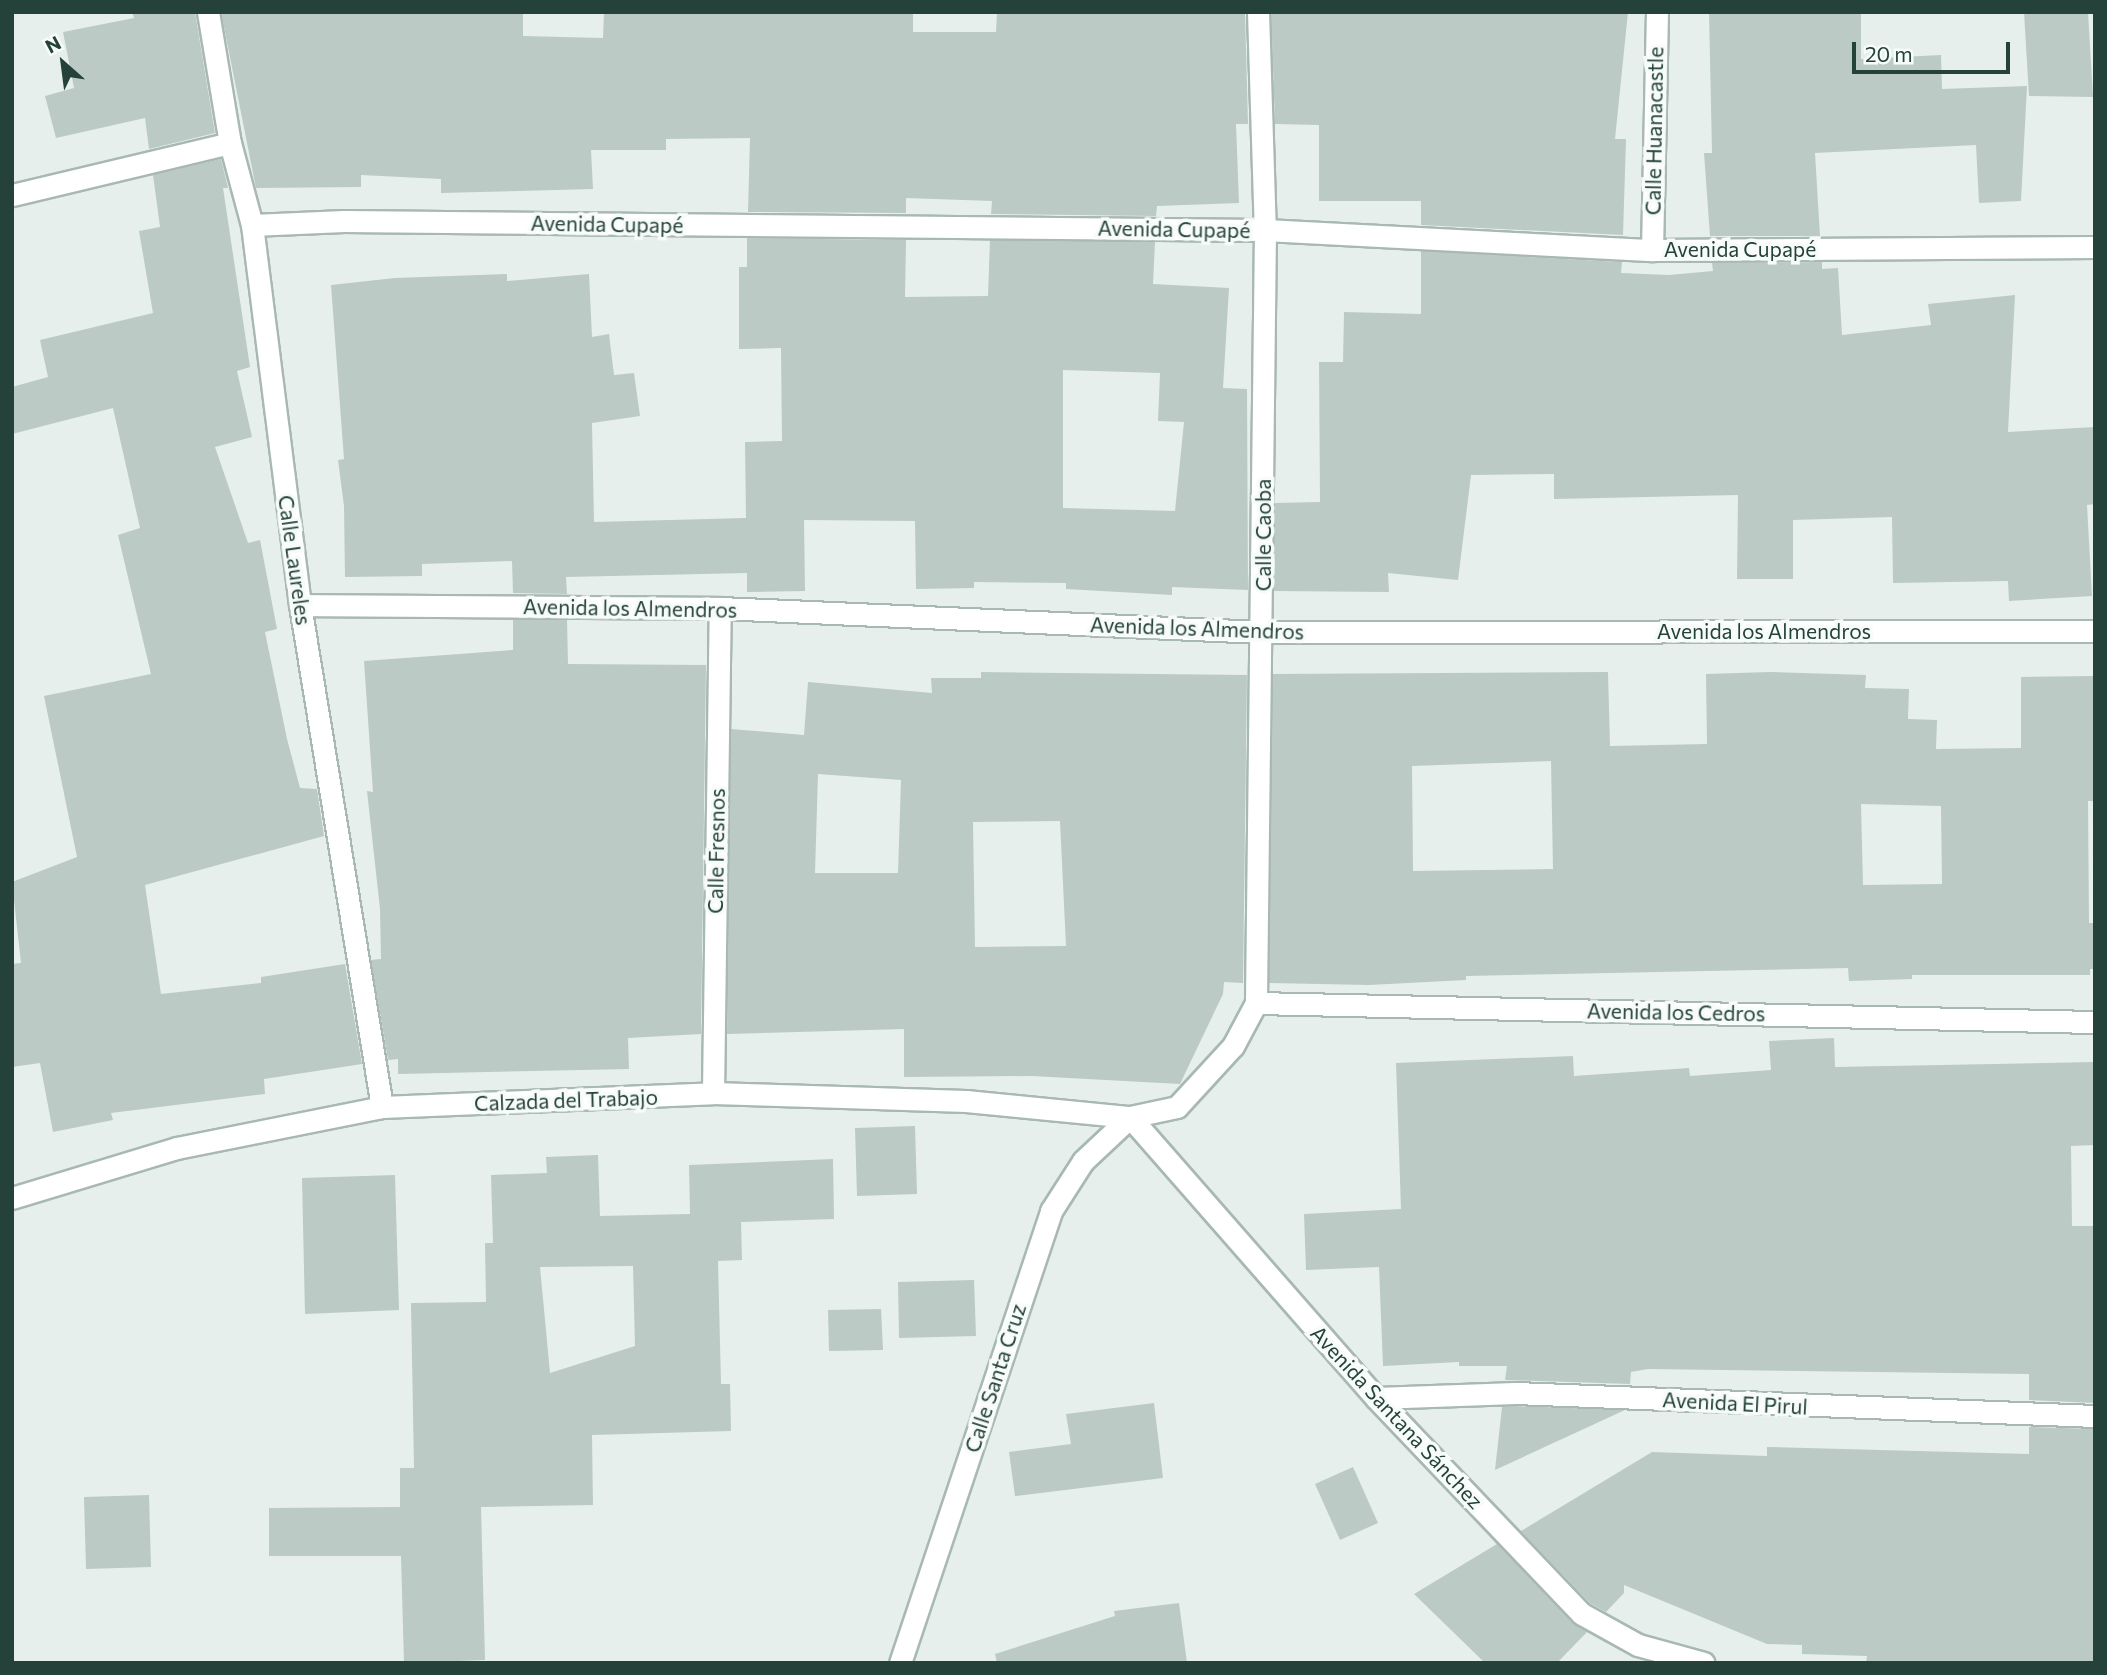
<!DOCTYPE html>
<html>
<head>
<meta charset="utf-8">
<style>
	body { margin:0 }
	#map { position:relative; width:2107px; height:1675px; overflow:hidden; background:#e6efeb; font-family:Commissioner,sans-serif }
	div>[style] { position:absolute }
	.building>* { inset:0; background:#bbcac4 }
	.roads { filter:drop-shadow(2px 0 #a8b8b2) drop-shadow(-2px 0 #a8b8b2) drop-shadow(0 2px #a8b8b2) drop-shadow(0 -2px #a8b8b2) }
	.minor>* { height:21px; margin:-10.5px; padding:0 10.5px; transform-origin:10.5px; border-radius:10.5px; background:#fff }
	.tertiary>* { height:21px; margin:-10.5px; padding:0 10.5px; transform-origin:10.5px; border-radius:10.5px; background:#fff }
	span { translate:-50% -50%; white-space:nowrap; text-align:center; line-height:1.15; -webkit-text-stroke:7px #f7fbf9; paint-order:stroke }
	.street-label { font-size:21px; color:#24423a }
	.frame { position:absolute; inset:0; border:14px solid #24423a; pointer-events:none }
	.north { position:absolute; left:28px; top:28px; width:70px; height:70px; -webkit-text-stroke:5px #f7fbf9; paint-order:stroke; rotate:332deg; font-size:19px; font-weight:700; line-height:28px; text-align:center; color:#24423a }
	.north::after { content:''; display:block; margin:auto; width:24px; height:32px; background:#24423a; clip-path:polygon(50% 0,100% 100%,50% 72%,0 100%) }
	.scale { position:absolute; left:1852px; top:42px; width:158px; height:32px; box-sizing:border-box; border:4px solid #24423a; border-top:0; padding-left:9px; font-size:21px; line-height:24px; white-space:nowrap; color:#24423a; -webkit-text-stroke:5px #f7fbf9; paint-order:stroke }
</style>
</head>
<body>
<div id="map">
	<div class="building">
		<i style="clip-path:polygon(132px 12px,195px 12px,215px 133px,149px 149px,145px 118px,56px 138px,45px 96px,74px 88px,63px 32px,134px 18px)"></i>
		<i style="clip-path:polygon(221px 12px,523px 12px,523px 36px,603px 38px,604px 12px,913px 12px,913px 32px,996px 32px,997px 12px,1245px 12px,1248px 124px,1236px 124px,1239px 203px,1157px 206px,1156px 216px,991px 214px,992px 201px,906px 198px,906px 213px,748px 212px,750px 138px,666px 139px,666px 150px,591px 150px,593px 189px,441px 193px,441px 179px,361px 175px,361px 187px,256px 188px)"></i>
		<i style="clip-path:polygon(1271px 12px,1628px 12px,1615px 139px,1626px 139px,1623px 235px,1421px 225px,1421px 201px,1319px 201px,1319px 125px,1275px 124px)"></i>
		<i style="clip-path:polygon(1709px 12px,1861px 12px,1861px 59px,1941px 55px,1942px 89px,2027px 86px,2021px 201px,1979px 203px,1976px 145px,1815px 153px,1820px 236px,1710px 236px,1704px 153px,1712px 153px)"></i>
		<i style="clip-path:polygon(2024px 12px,2088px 12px,2093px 97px,2029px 96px)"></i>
		<i style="clip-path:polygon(221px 159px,228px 188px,223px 188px,250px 367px,237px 371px,252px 437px,215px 447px,248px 543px,260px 540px,277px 629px,265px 632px,287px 739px,300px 788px,317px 789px,324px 836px,145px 885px,161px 994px,261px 983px,261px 977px,345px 964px,362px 1064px,264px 1079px,265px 1094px,111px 1113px,113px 1120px,53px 1132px,40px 1063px,12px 1067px,12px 964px,21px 963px,12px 882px,77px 857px,44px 696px,151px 674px,118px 535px,140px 528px,113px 408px,12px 434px,12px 387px,48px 377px,40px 340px,153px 313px,139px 231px,160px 227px,153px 175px)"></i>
		<i style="clip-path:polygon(evenodd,747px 238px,906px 240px,905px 297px,988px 296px,990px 240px,1155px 242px,1153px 284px,1229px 288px,1223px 388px,1247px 389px,1248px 590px,1172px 587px,1172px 595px,1066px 589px,1066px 583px,974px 582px,974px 588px,916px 589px,915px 521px,804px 520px,805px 591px,747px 592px,747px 573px,566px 577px,567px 594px,513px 593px,512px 561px,422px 564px,422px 576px,345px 577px,344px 506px,338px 460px,344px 459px,331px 285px,395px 278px,507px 274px,507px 281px,589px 274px,592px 337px,609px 334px,614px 375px,634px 373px,640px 416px,592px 423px,594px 522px,746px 518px,745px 442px,782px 441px,781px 348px,739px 349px,739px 267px,747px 267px,747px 238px,1063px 370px,1160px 373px,1158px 421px,1184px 422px,1175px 511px,1063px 508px,1063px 370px)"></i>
		<i style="clip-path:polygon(1421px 251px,1622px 262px,1621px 273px,1669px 275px,1713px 271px,1712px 263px,1822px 262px,1822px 269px,1838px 268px,1842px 335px,1931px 325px,1928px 304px,2015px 295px,2008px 432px,2095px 427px,2095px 504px,2087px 505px,2092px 596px,2009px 601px,2008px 581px,1893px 583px,1892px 517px,1793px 520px,1793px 579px,1737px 579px,1738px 495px,1554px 499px,1554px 474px,1471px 475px,1458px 580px,1388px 573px,1389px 592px,1274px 591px,1275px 503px,1320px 502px,1319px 362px,1343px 362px,1344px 312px,1421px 314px)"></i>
		<i style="clip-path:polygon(513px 620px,567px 620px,568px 664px,706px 665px,701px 1034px,628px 1038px,629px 1069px,398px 1074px,398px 1059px,388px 1060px,371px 960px,381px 959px,380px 909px,367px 791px,373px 792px,364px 661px,513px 650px)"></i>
		<i style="clip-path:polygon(evenodd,981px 672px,1247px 675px,1243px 983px,1224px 982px,1223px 994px,1180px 1084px,1032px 1076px,904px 1077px,904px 1029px,727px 1034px,731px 729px,804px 735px,808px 682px,932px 693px,931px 678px,981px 678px,981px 672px,818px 774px,901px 780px,898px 873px,815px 873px,818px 774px,981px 672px,1060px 821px,1066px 946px,975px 947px,973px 822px,1060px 821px)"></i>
		<i style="clip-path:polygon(evenodd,1608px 672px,1610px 746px,1707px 744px,1706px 674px,1770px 672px,1866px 675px,1865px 688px,1909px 689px,1908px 719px,1937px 720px,1936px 749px,2021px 748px,2021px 677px,2095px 676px,2095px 801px,2088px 801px,2089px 923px,2095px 923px,2095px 969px,2090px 969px,2090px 975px,1912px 975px,1912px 979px,1849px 981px,1848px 968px,1466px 976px,1466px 980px,1369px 985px,1269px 983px,1273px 674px,1608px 672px,1551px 761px,1553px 869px,1413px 871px,1412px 766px,1551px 761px,1608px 672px,1861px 804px,1941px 806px,1942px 884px,1863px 885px,1861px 804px)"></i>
		<i style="clip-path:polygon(1834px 1038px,1835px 1067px,2095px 1062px,2095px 1145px,2071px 1146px,2072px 1226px,2095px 1226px,2095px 1403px,2029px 1400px,2029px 1374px,1648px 1369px,1631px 1372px,1630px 1384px,1505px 1380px,1507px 1366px,1459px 1366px,1459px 1362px,1383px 1366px,1379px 1267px,1306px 1270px,1304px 1214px,1401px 1209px,1396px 1063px,1573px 1056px,1574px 1076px,1689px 1068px,1690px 1076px,1771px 1070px,1769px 1041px)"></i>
		<i style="clip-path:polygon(915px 1126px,917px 1194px,857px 1196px,855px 1128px)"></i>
		<i style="clip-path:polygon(evenodd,598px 1155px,600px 1216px,690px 1214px,689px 1165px,833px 1159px,834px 1219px,741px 1222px,742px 1260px,718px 1261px,721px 1384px,730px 1384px,731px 1431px,592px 1435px,593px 1505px,481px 1507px,485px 1660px,404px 1663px,401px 1556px,269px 1556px,269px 1508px,400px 1507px,400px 1468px,414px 1468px,411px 1303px,486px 1302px,485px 1243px,493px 1243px,491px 1175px,547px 1173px,546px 1157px,598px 1155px,633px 1266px,635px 1346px,550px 1373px,540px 1267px,633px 1266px)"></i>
		<i style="clip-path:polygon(395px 1175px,399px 1310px,305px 1314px,302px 1178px)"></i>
		<i style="clip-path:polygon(974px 1280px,976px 1336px,899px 1338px,898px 1282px)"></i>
		<i style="clip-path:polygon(881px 1309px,883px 1350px,829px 1351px,828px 1310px)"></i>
		<i style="clip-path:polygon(1154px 1403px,1163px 1478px,1015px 1496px,1009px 1452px,1071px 1444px,1066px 1414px)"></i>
		<i style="clip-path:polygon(1502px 1407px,1515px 1406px,1625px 1410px,1495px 1470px)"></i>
		<i style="clip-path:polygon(2029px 1427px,2095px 1429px,2095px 1663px,1866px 1663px,1867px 1656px,1802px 1654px,1802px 1645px,1767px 1644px,1624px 1585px,1624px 1593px,1606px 1612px,1590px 1603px,1521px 1531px,1652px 1452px,1767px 1456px,1767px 1447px,2029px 1454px)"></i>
		<i style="clip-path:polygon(1353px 1467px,1378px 1523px,1340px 1540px,1315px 1484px)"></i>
		<i style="clip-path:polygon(149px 1495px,151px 1567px,86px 1569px,84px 1497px)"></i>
		<i style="clip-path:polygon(1497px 1544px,1572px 1623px,1587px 1632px,1557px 1663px,1485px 1663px,1414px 1594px)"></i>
		<i style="clip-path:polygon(1179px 1603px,1187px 1663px,997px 1663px,995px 1654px,1115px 1616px,1114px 1611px)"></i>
	</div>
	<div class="roads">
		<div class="minor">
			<i style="left:208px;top:12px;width:133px;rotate:80.5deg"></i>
			<i style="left:230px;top:143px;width:85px;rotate:75deg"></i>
			<i style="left:252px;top:225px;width:383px;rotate:82.8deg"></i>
			<i style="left:300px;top:605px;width:509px;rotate:80.72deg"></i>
			<i style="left:1258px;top:12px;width:218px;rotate:88.2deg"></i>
			<i style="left:1265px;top:230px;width:773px;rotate:90.67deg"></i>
			<i style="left:1256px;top:1003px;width:49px;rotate:118.1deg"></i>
			<i style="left:1233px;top:1046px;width:83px;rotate:132.6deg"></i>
			<i style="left:1177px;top:1107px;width:48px;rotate:168deg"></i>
			<i style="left:1130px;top:1117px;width:373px;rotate:48.8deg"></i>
			<i style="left:1376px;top:1398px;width:298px;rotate:46.4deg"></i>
			<i style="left:1582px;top:1614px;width:64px;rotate:29deg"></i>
			<i style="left:1638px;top:1645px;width:68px;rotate:15.3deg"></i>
			<i style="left:12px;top:195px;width:224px;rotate:-13.4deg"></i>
			<i style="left:252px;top:225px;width:92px;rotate:-2.5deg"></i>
			<i style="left:344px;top:221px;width:921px;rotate:0.56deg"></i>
			<i style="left:1265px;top:230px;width:388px;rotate:3deg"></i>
			<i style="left:1652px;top:250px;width:443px;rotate:-0.4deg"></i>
			<i style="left:1652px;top:250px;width:238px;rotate:-88.8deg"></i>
			<i style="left:300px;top:605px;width:420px;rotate:0.4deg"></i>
			<i style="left:720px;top:608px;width:543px;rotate:2.54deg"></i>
			<i style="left:1262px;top:632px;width:833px;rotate:-0.07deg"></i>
			<i style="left:1256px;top:1003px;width:839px;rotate:1.3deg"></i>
			<i style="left:713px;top:1093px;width:485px;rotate:-89.2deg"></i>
			<i style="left:1376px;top:1398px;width:139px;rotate:-2.1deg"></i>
			<i style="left:1515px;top:1393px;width:580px;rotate:2.27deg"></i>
		</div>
		<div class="tertiary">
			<i style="left:12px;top:1198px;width:172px;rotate:-16.9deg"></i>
			<i style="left:177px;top:1148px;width:209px;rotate:-11.3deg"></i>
			<i style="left:382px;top:1107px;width:331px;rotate:-2.4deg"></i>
			<i style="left:713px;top:1093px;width:253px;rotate:1.8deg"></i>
			<i style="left:966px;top:1101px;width:165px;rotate:5.6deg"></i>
			<i style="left:900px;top:1663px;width:477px;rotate:-71.5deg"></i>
			<i style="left:1051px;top:1211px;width:59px;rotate:-57.4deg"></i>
			<i style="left:1083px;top:1161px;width:64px;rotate:-43.1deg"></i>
		</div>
	</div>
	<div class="street-label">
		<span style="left:1654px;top:131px;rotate:-89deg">Calle Huanacastle</span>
		<span style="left:607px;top:224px;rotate:1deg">Avenida Cupapé</span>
		<span style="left:1174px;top:229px;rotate:1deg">Avenida Cupapé</span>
		<span style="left:1740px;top:249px">Avenida Cupapé</span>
		<span style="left:1263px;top:535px;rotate:-90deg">Calle Caoba</span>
		<span style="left:295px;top:560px;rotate:82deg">Calle Laureles</span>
		<span style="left:630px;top:608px;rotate:1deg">Avenida los Almendros</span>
		<span style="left:1197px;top:628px;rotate:2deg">Avenida los Almendros</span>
		<span style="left:1764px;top:631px">Avenida los Almendros</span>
		<span style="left:716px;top:851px;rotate:-89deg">Calle Fresnos</span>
		<span style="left:1676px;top:1012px;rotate:1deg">Avenida los Cedros</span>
		<span style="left:566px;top:1100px;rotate:-2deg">Calzada del Trabajo</span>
		<span style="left:995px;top:1378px;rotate:-72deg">Calle Santa Cruz</span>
		<span style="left:1735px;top:1403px;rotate:3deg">Avenida El Pirul</span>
		<span style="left:1397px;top:1417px;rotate:47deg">Avenida Santana Sánchez</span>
	</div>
	<div class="frame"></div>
	<div class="north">N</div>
	<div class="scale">20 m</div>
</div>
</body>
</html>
